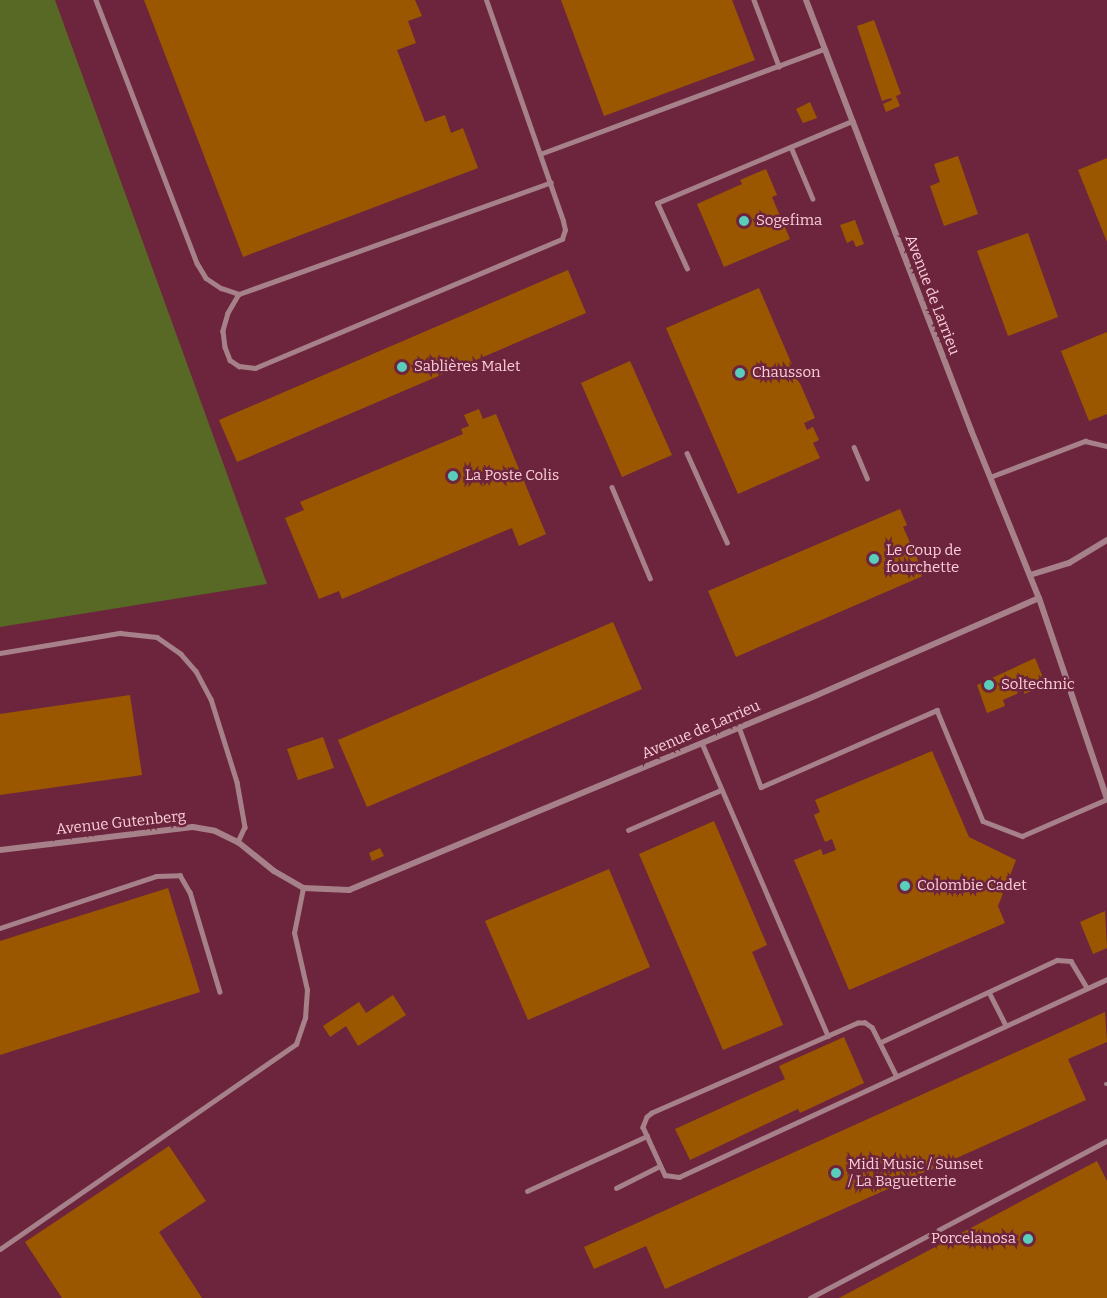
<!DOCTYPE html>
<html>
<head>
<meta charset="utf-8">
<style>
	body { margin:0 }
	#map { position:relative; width:1107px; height:1298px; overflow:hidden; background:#6d253e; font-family:Bitter,serif }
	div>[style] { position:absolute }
	.green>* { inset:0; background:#586925 }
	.building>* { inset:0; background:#9b5700 }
	.service>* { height:4.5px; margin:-2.25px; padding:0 2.25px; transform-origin:2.25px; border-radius:2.25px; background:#a6818a }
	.minor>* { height:6px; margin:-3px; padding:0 3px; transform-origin:3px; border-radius:3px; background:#a6818a }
	.dots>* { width:16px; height:16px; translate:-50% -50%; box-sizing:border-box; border:3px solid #6d253e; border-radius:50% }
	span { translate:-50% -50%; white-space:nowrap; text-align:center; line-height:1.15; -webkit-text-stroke:5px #6d253e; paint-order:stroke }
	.poi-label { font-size:15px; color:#fbced9 }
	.left { translate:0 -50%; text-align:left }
	.right { translate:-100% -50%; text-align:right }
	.street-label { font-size:15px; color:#fbced9 }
</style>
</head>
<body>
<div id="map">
	<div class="green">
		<i style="clip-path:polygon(0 0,55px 0,267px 584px,0 627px)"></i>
	</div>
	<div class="building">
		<i style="clip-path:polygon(144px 0,415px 0,422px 16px,408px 21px,416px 43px,397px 50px,425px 122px,445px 115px,451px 133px,463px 128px,478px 168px,243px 257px)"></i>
		<i style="clip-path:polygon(561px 0,732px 0,755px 60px,604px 116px)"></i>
		<i style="clip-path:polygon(874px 20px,901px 94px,896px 96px,900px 106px,886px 112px,883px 104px,892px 100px,891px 98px,882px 101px,857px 26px)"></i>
		<i style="clip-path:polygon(810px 102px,817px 118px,803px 123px,796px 109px)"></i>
		<i style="clip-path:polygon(958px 156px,978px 214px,944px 226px,930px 186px,940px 182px,934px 164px)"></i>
		<i style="clip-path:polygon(1107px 158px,1107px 242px,1078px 170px)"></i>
		<i style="clip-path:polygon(766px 169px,777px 195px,772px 197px,790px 239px,724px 267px,697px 204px,742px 184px,740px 180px)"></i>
		<i style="clip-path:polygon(855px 220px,864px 244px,856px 247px,853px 240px,847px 243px,840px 225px)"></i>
		<i style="clip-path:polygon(1028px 233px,1058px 317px,1008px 336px,977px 251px)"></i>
		<i style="clip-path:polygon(568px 270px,586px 313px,237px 462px,219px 420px)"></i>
		<i style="clip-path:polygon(759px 288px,815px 418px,804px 423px,807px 430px,813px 427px,819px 440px,813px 443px,820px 458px,738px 494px,666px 328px)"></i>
		<i style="clip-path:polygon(1107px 332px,1107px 414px,1089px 421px,1061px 351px)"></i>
		<i style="clip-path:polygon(630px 361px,672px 455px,622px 477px,581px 383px)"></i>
		<i style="clip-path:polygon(479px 409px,483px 419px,496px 414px,546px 534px,519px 546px,512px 528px,342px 599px,339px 591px,319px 599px,285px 518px,304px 510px,300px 502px,463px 434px,461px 429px,469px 426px,464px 415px)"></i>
		<i style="clip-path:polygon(900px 509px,907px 525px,903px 527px,925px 575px,736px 657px,708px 591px)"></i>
		<i style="clip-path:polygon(613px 622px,642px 689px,367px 807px,338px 740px)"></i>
		<i style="clip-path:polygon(1035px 658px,1046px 685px,1024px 694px,1023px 691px,1003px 700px,1005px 706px,987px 713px,977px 685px)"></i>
		<i style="clip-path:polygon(130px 695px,142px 775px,0 795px,0 714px)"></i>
		<i style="clip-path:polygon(323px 737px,334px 768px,298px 780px,287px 749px)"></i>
		<i style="clip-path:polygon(932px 751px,969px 837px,1016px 860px,998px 906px,1005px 923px,849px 990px,794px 860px,821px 849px,823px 855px,836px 850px,832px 839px,825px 842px,814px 815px,820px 812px,815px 800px)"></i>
		<i style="clip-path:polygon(714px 821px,767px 945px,752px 952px,783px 1025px,723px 1050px,639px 854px)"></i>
		<i style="clip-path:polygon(380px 848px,384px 856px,372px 861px,369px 853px)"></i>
		<i style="clip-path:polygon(609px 869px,650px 967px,528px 1020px,485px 921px)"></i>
		<i style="clip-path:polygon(168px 888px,200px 992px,0 1055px,0 941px)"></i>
		<i style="clip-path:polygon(1105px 911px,1107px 948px,1093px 954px,1080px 922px)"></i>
		<i style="clip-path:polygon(393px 995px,406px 1015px,358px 1046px,346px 1026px,330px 1037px,323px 1026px,359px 1002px,366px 1013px)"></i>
		<i style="clip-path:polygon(1105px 1012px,1107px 1042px,1068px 1059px,1086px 1100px,665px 1289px,646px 1246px,594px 1269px,584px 1247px)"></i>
		<i style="clip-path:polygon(844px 1037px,864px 1083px,800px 1113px,798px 1109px,690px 1160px,675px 1129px,785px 1079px,779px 1066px)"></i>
		<i style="clip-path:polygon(169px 1146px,206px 1201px,159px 1232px,202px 1298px,62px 1298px,25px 1242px)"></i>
		<i style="clip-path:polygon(1097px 1161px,1107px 1181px,1107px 1298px,839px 1298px)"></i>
	</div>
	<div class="service">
		<i style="left:96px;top:0;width:282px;rotate:69deg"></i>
		<i style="left:197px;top:263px;width:17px;rotate:59deg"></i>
		<i style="left:206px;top:278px;width:18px;rotate:34deg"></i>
		<i style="left:221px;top:288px;width:19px;rotate:18deg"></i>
		<i style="left:239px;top:294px;width:331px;rotate:-19.7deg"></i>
		<i style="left:754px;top:0;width:71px;rotate:69.3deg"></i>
		<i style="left:791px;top:147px;width:56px;rotate:67.1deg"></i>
		<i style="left:540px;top:154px;width:303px;rotate:-20.3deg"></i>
		<i style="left:687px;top:269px;width:72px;rotate:-114.4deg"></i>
		<i style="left:657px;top:203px;width:212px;rotate:-22.8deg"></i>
		<i style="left:239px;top:294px;width:22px;rotate:120deg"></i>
		<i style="left:228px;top:313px;width:19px;rotate:106deg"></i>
		<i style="left:223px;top:331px;width:16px;rotate:83deg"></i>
		<i style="left:225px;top:347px;width:14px;rotate:69deg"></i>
		<i style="left:230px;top:360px;width:11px;rotate:34deg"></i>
		<i style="left:239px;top:366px;width:16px;rotate:7deg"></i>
		<i style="left:255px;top:368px;width:333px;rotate:-22.8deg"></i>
		<i style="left:562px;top:239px;width:9px;rotate:-72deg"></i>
		<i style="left:565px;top:230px;width:9px;rotate:-103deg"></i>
		<i style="left:563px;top:221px;width:234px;rotate:-109.2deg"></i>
		<i style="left:854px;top:447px;width:34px;rotate:67deg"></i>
		<i style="left:687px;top:453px;width:98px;rotate:65.8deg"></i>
		<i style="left:990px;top:477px;width:102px;rotate:-20.8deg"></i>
		<i style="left:1085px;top:441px;width:23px;rotate:13deg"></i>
		<i style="left:612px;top:487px;width:99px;rotate:67.3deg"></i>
		<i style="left:0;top:653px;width:122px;rotate:-9.5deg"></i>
		<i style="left:120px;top:633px;width:37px;rotate:6deg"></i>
		<i style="left:157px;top:637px;width:29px;rotate:35deg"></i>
		<i style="left:181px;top:654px;width:23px;rotate:49deg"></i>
		<i style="left:196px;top:671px;width:32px;rotate:62deg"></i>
		<i style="left:211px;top:699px;width:87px;rotate:72.6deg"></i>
		<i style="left:237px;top:782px;width:46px;rotate:79.9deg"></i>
		<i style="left:245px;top:827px;width:17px;rotate:115deg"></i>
		<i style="left:739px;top:727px;width:64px;rotate:69.9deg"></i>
		<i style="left:761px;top:787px;width:192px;rotate:-23.6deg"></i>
		<i style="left:937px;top:710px;width:120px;rotate:67.5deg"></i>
		<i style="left:983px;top:821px;width:42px;rotate:21deg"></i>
		<i style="left:1022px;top:836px;width:93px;rotate:-23.5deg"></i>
		<i style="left:702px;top:743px;width:319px;rotate:66.7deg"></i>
		<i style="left:628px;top:830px;width:101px;rotate:-23.3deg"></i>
		<i style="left:0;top:928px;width:164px;rotate:-18.4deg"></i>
		<i style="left:156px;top:876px;width:24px;rotate:-2deg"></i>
		<i style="left:180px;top:875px;width:20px;rotate:60deg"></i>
		<i style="left:190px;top:892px;width:104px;rotate:73.3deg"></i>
		<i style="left:989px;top:992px;width:37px;rotate:63deg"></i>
		<i style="left:881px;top:1042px;width:194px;rotate:-25deg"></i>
		<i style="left:1057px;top:960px;width:14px;rotate:4deg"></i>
		<i style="left:1071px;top:961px;width:31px;rotate:59deg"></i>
		<i style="left:896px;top:1076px;width:54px;rotate:-116.6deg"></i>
		<i style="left:872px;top:1028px;width:9px;rotate:-144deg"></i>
		<i style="left:865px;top:1023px;width:7px;rotate:180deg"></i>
		<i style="left:858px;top:1023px;width:225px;rotate:156.4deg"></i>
		<i style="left:652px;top:1113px;width:6px;rotate:141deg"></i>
		<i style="left:647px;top:1117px;width:11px;rotate:112deg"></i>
		<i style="left:643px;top:1127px;width:53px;rotate:65.4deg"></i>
		<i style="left:665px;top:1175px;width:14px;rotate:8deg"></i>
		<i style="left:679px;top:1177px;width:472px;rotate:-24.8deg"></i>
		<i style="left:1106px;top:1084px;width:1px"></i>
		<i style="left:616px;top:1188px;width:49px;rotate:-26.6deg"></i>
		<i style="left:527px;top:1191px;width:132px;rotate:-24.6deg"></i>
		<i style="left:0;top:1249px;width:360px;rotate:-34.7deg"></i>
		<i style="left:296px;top:1044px;width:28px;rotate:-71deg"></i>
		<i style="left:305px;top:1018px;width:28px;rotate:-86deg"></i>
		<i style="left:307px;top:990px;width:58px;rotate:-102.8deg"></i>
		<i style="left:294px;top:933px;width:46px;rotate:-78.7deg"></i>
		<i style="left:810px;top:1298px;width:336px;rotate:-27.9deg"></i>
	</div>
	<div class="minor">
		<i style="left:806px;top:0;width:461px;rotate:69deg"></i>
		<i style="left:971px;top:430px;width:181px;rotate:68deg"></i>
		<i style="left:1039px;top:598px;width:212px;rotate:71.3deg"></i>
		<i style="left:1030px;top:575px;width:41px;rotate:-17.1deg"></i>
		<i style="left:1069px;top:563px;width:44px;rotate:-31.2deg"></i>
		<i style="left:0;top:850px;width:194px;rotate:-6.8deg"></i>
		<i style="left:193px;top:827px;width:22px;rotate:10deg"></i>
		<i style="left:215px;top:831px;width:25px;rotate:26deg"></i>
		<i style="left:238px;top:842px;width:46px;rotate:38.9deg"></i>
		<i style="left:274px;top:871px;width:34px;rotate:30deg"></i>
		<i style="left:303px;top:888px;width:46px;rotate:2.5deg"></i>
		<i style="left:349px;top:890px;width:497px;rotate:-22.6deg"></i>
		<i style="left:808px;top:699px;width:252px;rotate:-23.6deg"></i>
	</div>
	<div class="dots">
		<i style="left:744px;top:221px;background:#5acebc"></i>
		<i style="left:402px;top:367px;background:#5acebc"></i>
		<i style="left:740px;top:373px;background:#5acebc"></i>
		<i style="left:453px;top:476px;background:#5acebc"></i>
		<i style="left:874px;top:559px;background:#5acebc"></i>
		<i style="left:989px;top:685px;background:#5acebc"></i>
		<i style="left:905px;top:886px;background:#5acebc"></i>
		<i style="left:836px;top:1173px;background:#5acebc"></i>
		<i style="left:1028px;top:1239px;background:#5acebc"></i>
	</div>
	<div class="poi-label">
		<span class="left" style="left:756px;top:221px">Sogefima</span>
		<span class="left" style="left:414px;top:367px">Sablières Malet</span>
		<span class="left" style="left:752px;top:373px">Chausson</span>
		<span class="left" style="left:465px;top:476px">La Poste Colis</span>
		<span class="left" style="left:886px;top:559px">Le Coup de<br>fourchette</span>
		<span class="left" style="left:1001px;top:685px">Soltechnic</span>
		<span class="left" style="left:917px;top:886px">Colombie Cadet</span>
		<span class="left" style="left:848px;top:1173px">Midi Music / Sunset<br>/ La Baguetterie</span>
		<span class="right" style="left:1016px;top:1239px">Porcelanosa</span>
	</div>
	<div class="street-label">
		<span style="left:932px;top:295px;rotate:69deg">Avenue de Larrieu</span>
		<span style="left:701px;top:730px;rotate:-23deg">Avenue de Larrieu</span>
		<span style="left:121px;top:823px;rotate:-6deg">Avenue Gutenberg</span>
	</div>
</div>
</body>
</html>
